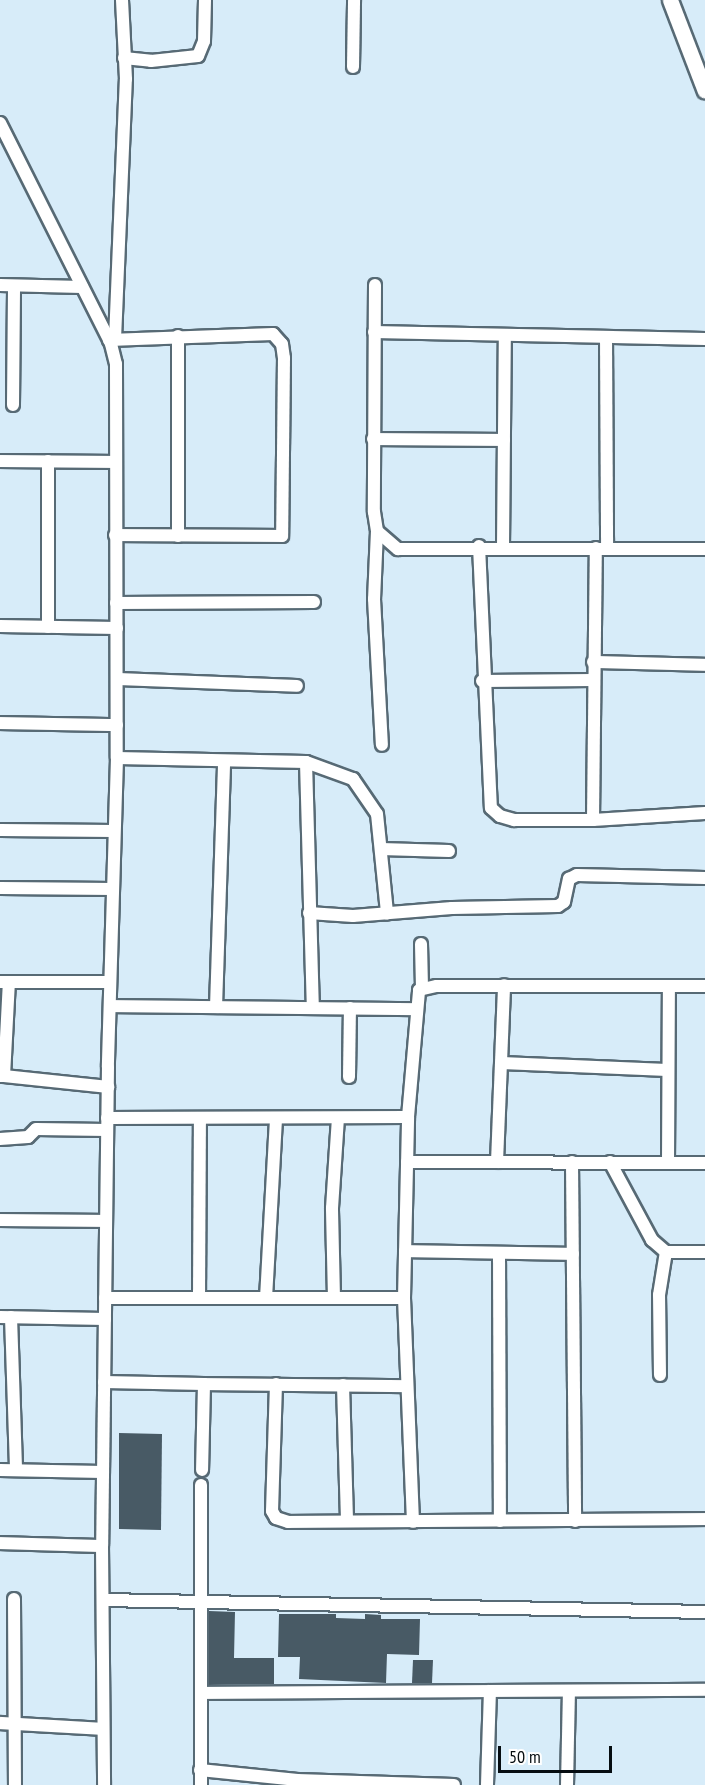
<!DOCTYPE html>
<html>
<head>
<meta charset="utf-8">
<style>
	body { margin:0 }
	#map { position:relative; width:705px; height:1785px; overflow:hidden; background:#d7ecf9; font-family:"PT Sans Narrow",sans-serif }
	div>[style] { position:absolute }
	.building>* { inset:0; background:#485a65 }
	.roads { filter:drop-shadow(2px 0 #576a75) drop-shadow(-2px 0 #576a75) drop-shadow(0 2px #576a75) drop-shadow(0 -2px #576a75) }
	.minor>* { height:12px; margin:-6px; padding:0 6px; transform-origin:6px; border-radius:6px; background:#fff }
	.tertiary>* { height:15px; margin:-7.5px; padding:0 7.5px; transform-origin:7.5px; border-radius:7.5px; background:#fff }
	span { translate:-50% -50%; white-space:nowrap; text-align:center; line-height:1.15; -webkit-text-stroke:6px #fff; paint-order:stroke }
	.scale { position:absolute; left:498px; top:1746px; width:114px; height:27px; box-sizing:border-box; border:3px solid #060d11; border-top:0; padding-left:8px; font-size:18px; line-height:21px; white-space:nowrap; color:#060d11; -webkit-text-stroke:4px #fff; paint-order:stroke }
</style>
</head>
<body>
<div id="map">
	<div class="building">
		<i style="clip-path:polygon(119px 1433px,162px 1434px,161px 1530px,119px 1529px)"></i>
		<i style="clip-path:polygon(209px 1611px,235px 1612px,234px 1658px,274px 1658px,274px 1684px,209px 1685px)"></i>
		<i style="clip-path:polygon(279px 1614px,336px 1614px,336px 1618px,365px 1619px,365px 1614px,381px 1615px,381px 1619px,420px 1619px,419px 1655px,387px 1654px,386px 1683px,299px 1679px,300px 1657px,278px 1657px)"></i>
		<i style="clip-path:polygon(413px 1660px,433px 1660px,432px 1683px,412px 1683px)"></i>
	</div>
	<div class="roads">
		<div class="minor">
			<i style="left:124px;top:58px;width:27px;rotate:6deg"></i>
			<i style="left:151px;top:61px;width:47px;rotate:-6.1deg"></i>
			<i style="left:198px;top:56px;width:16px;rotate:-68deg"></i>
			<i style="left:204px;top:41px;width:41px;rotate:-88.6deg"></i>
			<i style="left:353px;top:67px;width:67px;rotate:-89.1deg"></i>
			<i style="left:0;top:123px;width:247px;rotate:63.3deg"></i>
			<i style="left:111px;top:344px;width:21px;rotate:76deg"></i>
			<i style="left:116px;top:364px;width:394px;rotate:89.9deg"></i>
			<i style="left:117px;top:758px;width:309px;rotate:91.7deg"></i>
			<i style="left:108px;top:1067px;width:479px;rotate:90.7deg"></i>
			<i style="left:102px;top:1546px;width:239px;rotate:89.5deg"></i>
			<i style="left:0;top:285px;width:82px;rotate:1.4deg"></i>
			<i style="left:375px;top:285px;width:227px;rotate:90.3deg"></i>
			<i style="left:374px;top:512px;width:19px;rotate:81deg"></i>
			<i style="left:377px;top:531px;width:28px;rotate:41deg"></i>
			<i style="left:398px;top:549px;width:307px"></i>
			<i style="left:374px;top:332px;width:331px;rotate:1.2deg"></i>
			<i style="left:606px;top:337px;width:211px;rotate:89.7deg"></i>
			<i style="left:115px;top:339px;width:260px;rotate:-87.6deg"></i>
			<i style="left:126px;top:79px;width:79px;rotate:-92.9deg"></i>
			<i style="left:109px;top:340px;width:164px;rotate:-2.1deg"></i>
			<i style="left:273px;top:334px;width:13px;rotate:48deg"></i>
			<i style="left:282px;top:344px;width:14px;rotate:82deg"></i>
			<i style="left:284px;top:358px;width:178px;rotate:90.6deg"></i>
			<i style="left:282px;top:536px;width:167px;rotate:-179.7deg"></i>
			<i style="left:13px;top:405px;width:119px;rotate:-89.5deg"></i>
			<i style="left:373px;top:439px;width:131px;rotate:0.4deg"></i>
			<i style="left:0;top:461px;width:114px;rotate:0.5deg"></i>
			<i style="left:377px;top:531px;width:68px;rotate:92.5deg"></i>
			<i style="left:374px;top:599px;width:146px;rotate:86.9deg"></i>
			<i style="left:178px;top:536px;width:200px;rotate:-90deg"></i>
			<i style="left:479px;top:546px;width:262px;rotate:87.4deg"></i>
			<i style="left:491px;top:808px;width:12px;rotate:42deg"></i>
			<i style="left:500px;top:816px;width:15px;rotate:16deg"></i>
			<i style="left:514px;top:820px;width:79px"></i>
			<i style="left:593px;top:820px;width:112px;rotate:-3.6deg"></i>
			<i style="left:503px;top:547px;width:212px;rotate:-89.5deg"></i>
			<i style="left:116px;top:603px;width:198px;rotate:-0.3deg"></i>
			<i style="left:0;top:626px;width:117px;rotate:1deg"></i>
			<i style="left:48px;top:627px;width:166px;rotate:-90deg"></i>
			<i style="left:593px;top:662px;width:112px;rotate:1.5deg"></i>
			<i style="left:118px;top:679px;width:179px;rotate:2.2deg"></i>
			<i style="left:482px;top:681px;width:111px;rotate:-0.5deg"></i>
			<i style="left:0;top:723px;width:117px;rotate:1deg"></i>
			<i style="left:117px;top:758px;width:189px;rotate:1.2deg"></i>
			<i style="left:306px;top:762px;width:50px;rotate:19.9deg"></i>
			<i style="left:353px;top:779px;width:42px;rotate:55.6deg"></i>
			<i style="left:377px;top:814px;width:100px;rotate:84.2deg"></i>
			<i style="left:306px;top:762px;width:246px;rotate:88.4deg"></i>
			<i style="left:593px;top:820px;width:272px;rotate:-89.4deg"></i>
			<i style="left:0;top:830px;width:114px;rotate:0.5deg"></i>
			<i style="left:381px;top:849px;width:68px;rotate:1.7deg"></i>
			<i style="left:0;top:888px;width:113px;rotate:0.5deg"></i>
			<i style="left:309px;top:913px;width:44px;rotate:3.9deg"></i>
			<i style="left:353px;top:916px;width:99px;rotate:-4.6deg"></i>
			<i style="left:452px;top:908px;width:106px;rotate:-1.1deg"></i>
			<i style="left:558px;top:906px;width:7px;rotate:-34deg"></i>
			<i style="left:564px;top:902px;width:24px;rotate:-78deg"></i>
			<i style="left:569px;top:879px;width:9px;rotate:-27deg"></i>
			<i style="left:577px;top:875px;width:128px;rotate:1.3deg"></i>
			<i style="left:421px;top:944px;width:44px;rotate:88.7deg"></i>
			<i style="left:0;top:982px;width:110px"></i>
			<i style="left:110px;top:1006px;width:306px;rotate:0.6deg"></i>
			<i style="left:216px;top:1007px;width:245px;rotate:-88.1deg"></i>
			<i style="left:502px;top:1063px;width:165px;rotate:2.4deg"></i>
			<i style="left:0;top:1076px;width:4px"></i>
			<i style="left:4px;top:1076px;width:94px;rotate:-87deg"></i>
			<i style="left:4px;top:1076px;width:105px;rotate:6deg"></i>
			<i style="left:349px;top:1077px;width:69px;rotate:-89.2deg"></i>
			<i style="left:107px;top:1118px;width:301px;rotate:-0.2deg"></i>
			<i style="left:0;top:1139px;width:28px;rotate:-4deg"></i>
			<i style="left:28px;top:1137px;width:11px;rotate:-45deg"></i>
			<i style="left:36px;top:1129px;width:71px;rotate:0.8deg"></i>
			<i style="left:407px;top:1162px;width:298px;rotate:0.2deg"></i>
			<i style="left:497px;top:1162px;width:177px;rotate:-87.7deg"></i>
			<i style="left:572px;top:1162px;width:359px;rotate:89.5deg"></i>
			<i style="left:610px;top:1162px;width:89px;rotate:61.7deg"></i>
			<i style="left:652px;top:1240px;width:18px;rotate:41deg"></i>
			<i style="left:666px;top:1252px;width:39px"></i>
			<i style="left:668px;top:1163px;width:175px;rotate:-89.7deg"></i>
			<i style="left:0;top:1220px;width:106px;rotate:0.5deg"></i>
			<i style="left:405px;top:1251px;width:168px;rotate:1deg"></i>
			<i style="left:499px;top:1253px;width:268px;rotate:89.8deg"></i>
			<i style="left:105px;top:1298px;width:299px"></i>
			<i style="left:404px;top:1298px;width:224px;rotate:87.7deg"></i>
			<i style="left:199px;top:1298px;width:179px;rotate:-89.7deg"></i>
			<i style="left:266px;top:1298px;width:178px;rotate:-86.8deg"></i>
			<i style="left:334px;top:1298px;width:90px;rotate:-91.3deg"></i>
			<i style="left:332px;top:1208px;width:90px;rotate:-86.2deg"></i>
			<i style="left:404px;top:1298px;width:181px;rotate:-88.7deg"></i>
			<i style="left:408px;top:1117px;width:127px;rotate:-85deg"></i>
			<i style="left:419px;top:990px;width:18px;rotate:-13deg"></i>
			<i style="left:437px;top:986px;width:268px"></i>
			<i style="left:0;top:1317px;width:105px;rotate:1.1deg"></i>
			<i style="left:11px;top:1317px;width:153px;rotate:88.1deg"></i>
			<i style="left:660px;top:1375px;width:80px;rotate:-90.7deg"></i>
			<i style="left:659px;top:1295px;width:44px;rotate:-80.8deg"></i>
			<i style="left:104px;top:1382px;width:100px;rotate:1.1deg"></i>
			<i style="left:204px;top:1384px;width:86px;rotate:91.3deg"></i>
			<i style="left:204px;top:1384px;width:203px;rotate:0.6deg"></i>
			<i style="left:276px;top:1384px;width:127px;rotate:91.8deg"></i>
			<i style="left:272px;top:1511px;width:8px;rotate:60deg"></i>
			<i style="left:276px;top:1518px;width:13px;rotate:18deg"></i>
			<i style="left:288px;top:1522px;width:417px;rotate:-0.4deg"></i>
			<i style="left:343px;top:1385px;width:135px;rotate:88.3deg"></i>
			<i style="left:0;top:1470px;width:103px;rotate:1.1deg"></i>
			<i style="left:0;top:1543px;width:102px;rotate:1.7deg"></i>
			<i style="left:14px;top:1599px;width:186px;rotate:89.7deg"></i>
			<i style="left:103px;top:1600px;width:602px;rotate:1.14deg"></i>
			<i style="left:201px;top:1693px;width:208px;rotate:-90deg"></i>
			<i style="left:0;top:1723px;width:103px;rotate:3.3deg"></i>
			<i style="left:200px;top:1770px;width:98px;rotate:5.9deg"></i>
			<i style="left:297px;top:1780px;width:157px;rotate:1.8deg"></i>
			<i style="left:201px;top:1785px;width:92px;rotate:-90deg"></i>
			<i style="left:201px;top:1693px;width:289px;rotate:-0.4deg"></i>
			<i style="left:487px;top:1785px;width:94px;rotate:-88.2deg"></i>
			<i style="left:490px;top:1691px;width:215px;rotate:-0.3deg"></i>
			<i style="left:567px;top:1785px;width:94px;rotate:-88.8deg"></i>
		</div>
		<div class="tertiary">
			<i style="left:670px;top:0;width:97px;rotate:69deg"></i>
		</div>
	</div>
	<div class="scale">50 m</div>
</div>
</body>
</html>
